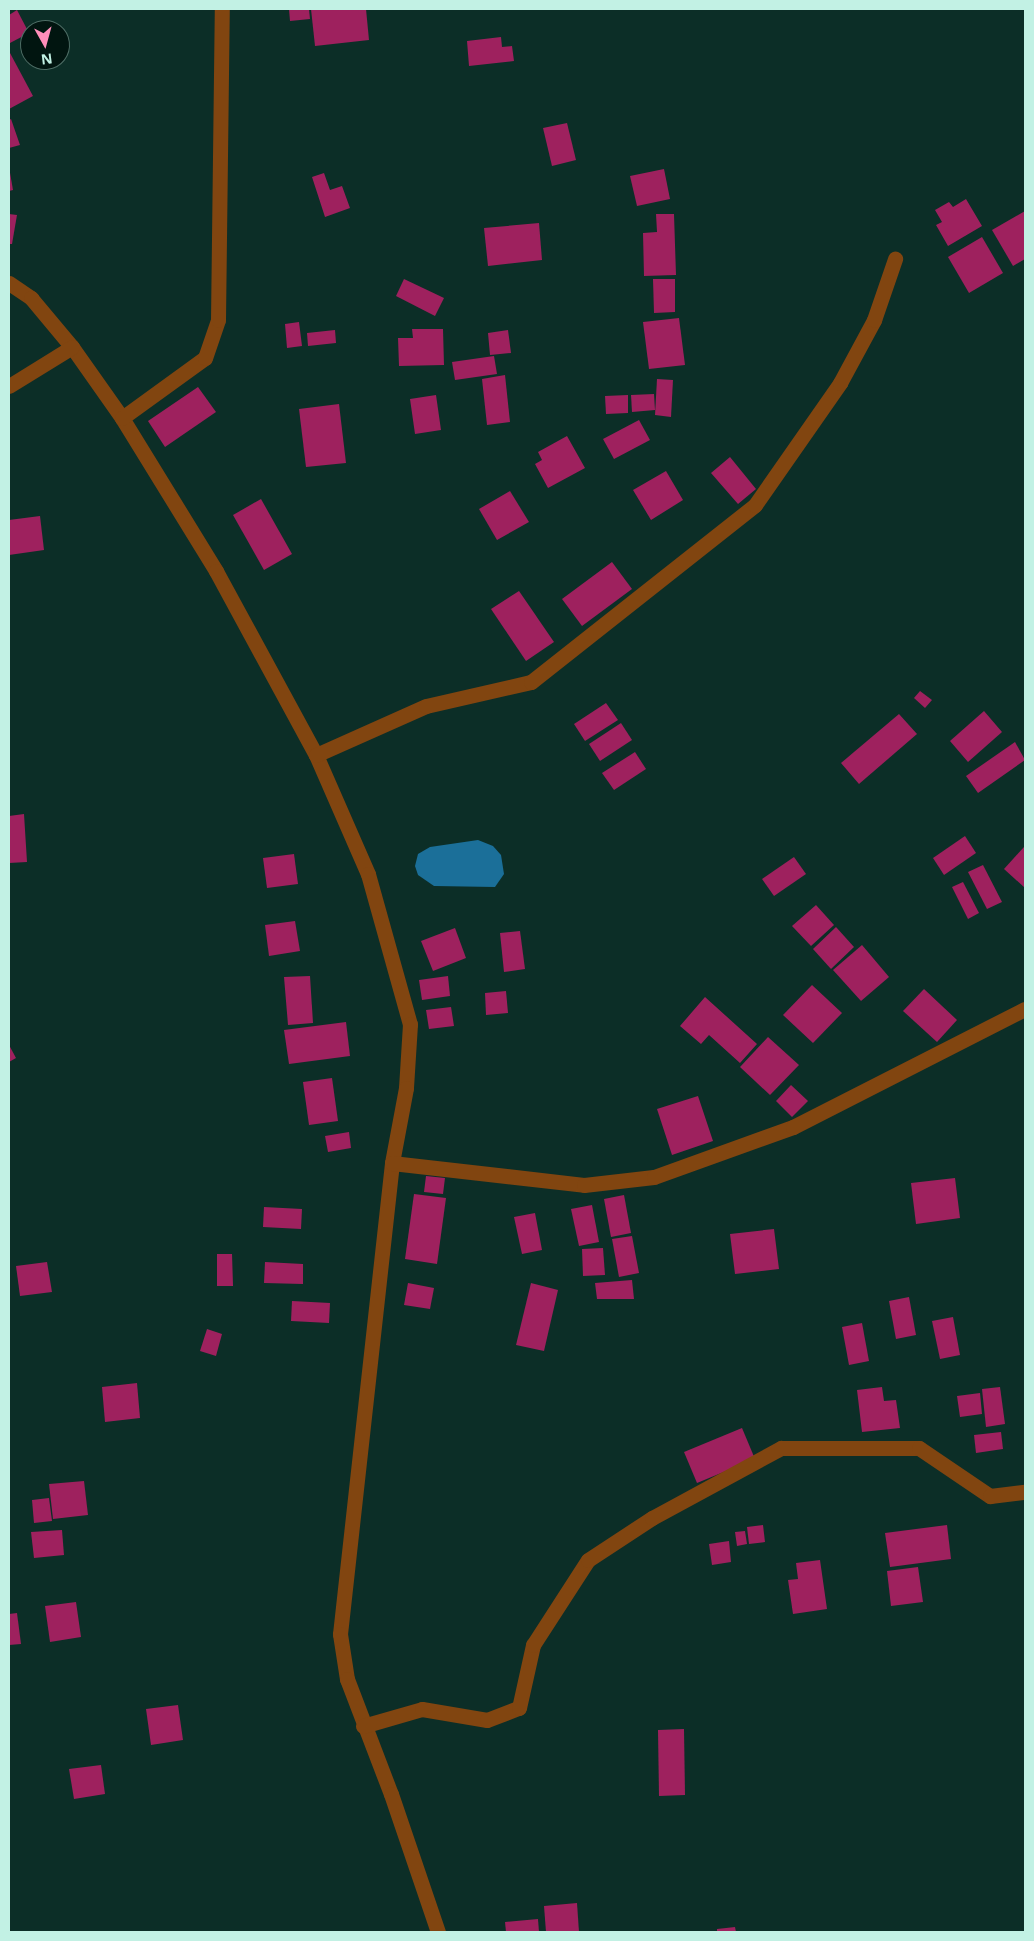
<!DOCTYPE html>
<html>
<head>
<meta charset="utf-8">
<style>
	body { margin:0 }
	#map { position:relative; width:1034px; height:1941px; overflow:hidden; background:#0c2e27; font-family:"Open Sans",sans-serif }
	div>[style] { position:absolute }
	.water>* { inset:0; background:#1b6f99 }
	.building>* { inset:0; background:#9e215e }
	.minor>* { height:15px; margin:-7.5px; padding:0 7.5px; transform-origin:7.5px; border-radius:7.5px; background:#814510 }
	span { translate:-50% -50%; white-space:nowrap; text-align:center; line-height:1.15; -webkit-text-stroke:4px #011510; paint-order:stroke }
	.frame { position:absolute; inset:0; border:10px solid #c2f1e4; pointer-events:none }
	.north { position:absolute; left:20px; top:20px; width:50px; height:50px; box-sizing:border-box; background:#011510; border:1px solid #4e6d65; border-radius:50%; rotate:173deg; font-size:14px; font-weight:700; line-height:20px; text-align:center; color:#c2f1e4 }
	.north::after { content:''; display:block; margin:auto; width:18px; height:22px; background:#ff8eba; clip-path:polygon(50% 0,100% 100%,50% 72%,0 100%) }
</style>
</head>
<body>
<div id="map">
	<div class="water">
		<i style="clip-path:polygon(478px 840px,493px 846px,501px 855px,504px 874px,495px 887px,434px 886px,418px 875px,415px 866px,418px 854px,430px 847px)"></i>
	</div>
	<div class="building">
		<i style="clip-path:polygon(289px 9px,309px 9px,310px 19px,290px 21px)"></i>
		<i style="clip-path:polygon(311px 9px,366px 9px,369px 40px,315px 46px)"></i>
		<i style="clip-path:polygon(17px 10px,29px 33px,10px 43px,9px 15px)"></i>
		<i style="clip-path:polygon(501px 37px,502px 47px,512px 46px,514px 61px,469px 66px,467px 41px)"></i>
		<i style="clip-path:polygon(10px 53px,33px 96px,9px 109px,9px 54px)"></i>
		<i style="clip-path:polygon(11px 119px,20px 145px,9px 148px,9px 120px)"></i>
		<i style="clip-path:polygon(567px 123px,576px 160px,552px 166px,543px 128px)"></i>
		<i style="clip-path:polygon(9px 167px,13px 190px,9px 191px)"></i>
		<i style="clip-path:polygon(664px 169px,670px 199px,637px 206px,630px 176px)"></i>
		<i style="clip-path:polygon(324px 173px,330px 190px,342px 186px,350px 208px,325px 217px,312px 177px)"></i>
		<i style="clip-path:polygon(966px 199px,982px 226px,948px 246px,936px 225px,942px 222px,935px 210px,949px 202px,953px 207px)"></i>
		<i style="clip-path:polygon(1025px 211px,1025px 259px,1013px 266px,992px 230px)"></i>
		<i style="clip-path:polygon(9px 214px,17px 215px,12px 244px,9px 244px)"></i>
		<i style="clip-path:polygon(656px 214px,674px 214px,676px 275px,644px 276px,643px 233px,657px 232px)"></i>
		<i style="clip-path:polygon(539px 223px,542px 260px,488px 266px,484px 228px)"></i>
		<i style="clip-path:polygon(982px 237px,1003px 273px,969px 293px,948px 257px)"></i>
		<i style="clip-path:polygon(404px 279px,444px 298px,435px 316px,396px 296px)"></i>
		<i style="clip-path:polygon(653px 279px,675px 279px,675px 312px,654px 313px)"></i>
		<i style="clip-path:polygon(679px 318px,685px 365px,649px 369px,643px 322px)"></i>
		<i style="clip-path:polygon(299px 322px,302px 346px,287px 348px,285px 324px)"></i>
		<i style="clip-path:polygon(412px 329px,443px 329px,444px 365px,399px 366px,398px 338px,413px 338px)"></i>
		<i style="clip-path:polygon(335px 330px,336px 343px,308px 346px,307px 333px)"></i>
		<i style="clip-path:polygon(508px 330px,511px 353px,490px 355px,488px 333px)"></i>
		<i style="clip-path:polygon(494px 356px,497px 374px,455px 380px,452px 362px)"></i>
		<i style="clip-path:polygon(505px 375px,510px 422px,487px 425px,482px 379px)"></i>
		<i style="clip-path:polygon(657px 379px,673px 380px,671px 417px,655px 415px)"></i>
		<i style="clip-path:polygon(198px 387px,216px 412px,165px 447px,148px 421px)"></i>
		<i style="clip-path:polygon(654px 394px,655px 410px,632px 412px,631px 395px)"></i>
		<i style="clip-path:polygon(436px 395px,441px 430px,415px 434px,410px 399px)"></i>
		<i style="clip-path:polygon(628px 395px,628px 413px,606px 414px,605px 396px)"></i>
		<i style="clip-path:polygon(339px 404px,346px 463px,306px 467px,299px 409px)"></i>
		<i style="clip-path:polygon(639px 420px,650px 440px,614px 459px,603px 439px)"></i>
		<i style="clip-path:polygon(567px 436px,585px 468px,548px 488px,535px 464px,542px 460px,538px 452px)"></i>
		<i style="clip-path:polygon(730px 457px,756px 489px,738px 504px,711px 473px)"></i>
		<i style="clip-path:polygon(666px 471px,683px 500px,651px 520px,633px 490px)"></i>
		<i style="clip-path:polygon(510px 491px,529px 522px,497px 540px,479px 509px)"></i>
		<i style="clip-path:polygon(261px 499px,292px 554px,264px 570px,233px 515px)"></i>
		<i style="clip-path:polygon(40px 516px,44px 550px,9px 555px,9px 520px)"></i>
		<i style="clip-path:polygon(612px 562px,632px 589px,582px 626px,562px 599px)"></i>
		<i style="clip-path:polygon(519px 591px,554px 642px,526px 661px,491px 609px)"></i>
		<i style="clip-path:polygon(920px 691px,932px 700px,925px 708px,914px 698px)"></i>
		<i style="clip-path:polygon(606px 703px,618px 720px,585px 741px,574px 724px)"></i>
		<i style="clip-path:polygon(984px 711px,1002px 732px,968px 762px,950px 741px)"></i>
		<i style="clip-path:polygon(899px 714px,917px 734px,859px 784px,841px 763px)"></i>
		<i style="clip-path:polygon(621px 723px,632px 740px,600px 761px,589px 744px)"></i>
		<i style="clip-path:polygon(1015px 742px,1025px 760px,978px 793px,966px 776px)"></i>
		<i style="clip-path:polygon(635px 752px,646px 769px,614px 790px,602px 773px)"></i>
		<i style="clip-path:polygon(24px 814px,27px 862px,9px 863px,9px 816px)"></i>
		<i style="clip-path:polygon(965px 836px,976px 853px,944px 875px,933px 858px)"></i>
		<i style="clip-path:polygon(1024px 847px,1025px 849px,1025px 888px,1004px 869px)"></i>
		<i style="clip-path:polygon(294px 854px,298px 884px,267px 888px,263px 858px)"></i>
		<i style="clip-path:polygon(794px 857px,806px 874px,774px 896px,762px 879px)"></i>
		<i style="clip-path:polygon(983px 865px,1002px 902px,987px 909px,968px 872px)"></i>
		<i style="clip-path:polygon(963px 882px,979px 913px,968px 919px,952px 887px)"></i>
		<i style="clip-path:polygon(816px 905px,834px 925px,811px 946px,792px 926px)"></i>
		<i style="clip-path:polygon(295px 921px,300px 951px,269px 956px,265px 925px)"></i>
		<i style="clip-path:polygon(836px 927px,854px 947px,831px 969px,813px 949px)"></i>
		<i style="clip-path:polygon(455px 928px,466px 958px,433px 971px,421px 941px)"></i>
		<i style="clip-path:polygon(520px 931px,525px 969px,504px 972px,500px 933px)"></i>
		<i style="clip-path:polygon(862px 945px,889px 977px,861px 1001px,833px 970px)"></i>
		<i style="clip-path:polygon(310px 976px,313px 1023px,288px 1025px,284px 977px)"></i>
		<i style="clip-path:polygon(448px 976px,450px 996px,422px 1000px,419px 980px)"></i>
		<i style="clip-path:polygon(812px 985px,842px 1013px,813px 1043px,783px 1015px)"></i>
		<i style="clip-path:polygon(924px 989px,957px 1020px,937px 1042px,903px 1011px)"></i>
		<i style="clip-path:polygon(506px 991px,508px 1013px,486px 1015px,485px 993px)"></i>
		<i style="clip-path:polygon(705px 997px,757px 1044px,740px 1063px,709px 1035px,701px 1044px,680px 1026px)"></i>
		<i style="clip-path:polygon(451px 1007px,454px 1026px,429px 1029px,426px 1010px)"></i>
		<i style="clip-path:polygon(346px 1022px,350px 1056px,289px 1064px,284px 1030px)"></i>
		<i style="clip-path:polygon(768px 1037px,799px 1065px,770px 1095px,740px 1067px)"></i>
		<i style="clip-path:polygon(9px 1045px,16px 1058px,9px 1062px)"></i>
		<i style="clip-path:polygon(332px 1078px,338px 1121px,309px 1125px,303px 1082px)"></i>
		<i style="clip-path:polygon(791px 1085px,808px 1101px,792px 1117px,776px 1101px)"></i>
		<i style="clip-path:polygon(698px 1096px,713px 1141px,672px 1155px,657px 1109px)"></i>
		<i style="clip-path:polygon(349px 1132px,351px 1148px,328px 1152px,325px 1136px)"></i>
		<i style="clip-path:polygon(426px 1176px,445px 1178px,443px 1194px,424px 1192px)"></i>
		<i style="clip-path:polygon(955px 1178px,960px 1218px,916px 1224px,911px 1183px)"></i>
		<i style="clip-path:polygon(414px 1194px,446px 1198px,437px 1264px,405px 1259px)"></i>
		<i style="clip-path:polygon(624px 1195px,631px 1233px,611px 1237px,604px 1199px)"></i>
		<i style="clip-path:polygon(592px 1205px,599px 1242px,579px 1246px,571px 1209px)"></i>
		<i style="clip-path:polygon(264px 1207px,302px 1209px,301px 1229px,263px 1227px)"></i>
		<i style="clip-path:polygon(535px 1213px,542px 1250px,522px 1254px,514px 1217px)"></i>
		<i style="clip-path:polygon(774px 1229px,779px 1269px,735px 1274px,730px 1234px)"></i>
		<i style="clip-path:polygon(632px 1236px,639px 1273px,619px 1277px,612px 1239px)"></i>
		<i style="clip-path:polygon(603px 1248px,605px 1275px,583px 1276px,582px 1249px)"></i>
		<i style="clip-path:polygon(217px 1254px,232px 1254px,233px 1286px,217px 1286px)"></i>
		<i style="clip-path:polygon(47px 1262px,52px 1292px,20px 1296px,16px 1266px)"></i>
		<i style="clip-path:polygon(265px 1262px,303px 1264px,303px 1284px,264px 1283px)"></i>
		<i style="clip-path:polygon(632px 1280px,634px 1299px,597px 1299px,595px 1283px)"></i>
		<i style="clip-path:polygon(408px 1283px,434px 1288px,430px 1309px,404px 1305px)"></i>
		<i style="clip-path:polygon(531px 1283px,558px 1290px,544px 1351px,516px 1345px)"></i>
		<i style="clip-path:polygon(909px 1297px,916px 1335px,896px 1339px,889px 1301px)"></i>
		<i style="clip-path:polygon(292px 1301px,330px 1303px,329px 1323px,291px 1321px)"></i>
		<i style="clip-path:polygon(953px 1317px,960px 1355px,940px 1359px,932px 1321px)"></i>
		<i style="clip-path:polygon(862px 1323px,869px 1361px,849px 1365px,842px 1327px)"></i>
		<i style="clip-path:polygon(207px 1329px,222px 1334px,216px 1356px,200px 1351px)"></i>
		<i style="clip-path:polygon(137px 1383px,140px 1418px,105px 1422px,102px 1387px)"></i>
		<i style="clip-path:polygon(882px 1387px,884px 1401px,896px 1400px,900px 1428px,862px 1432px,857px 1390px)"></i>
		<i style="clip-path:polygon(1000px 1387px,1005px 1424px,986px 1427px,982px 1389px)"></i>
		<i style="clip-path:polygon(980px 1393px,982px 1414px,960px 1417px,957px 1396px)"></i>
		<i style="clip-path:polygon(742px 1428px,755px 1459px,697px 1483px,684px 1452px)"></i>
		<i style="clip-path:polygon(1001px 1432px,1003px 1449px,976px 1453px,974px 1435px)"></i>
		<i style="clip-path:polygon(84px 1481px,88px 1515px,53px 1519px,49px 1484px)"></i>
		<i style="clip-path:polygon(49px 1498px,52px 1521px,34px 1523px,32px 1500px)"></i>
		<i style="clip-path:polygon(763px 1525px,765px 1542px,749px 1544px,747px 1527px)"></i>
		<i style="clip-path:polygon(947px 1525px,951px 1559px,890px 1567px,885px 1533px)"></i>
		<i style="clip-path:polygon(62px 1530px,64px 1555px,34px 1558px,31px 1532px)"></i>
		<i style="clip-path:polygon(745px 1531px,747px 1544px,737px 1546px,735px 1532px)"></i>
		<i style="clip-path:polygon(729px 1541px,731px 1562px,712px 1565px,709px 1544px)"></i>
		<i style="clip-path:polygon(820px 1560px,827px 1609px,793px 1614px,788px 1580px,798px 1579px,796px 1563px)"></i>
		<i style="clip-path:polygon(918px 1567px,923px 1602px,891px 1606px,887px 1571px)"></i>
		<i style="clip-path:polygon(76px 1602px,81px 1637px,50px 1642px,45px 1606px)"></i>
		<i style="clip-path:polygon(17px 1613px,21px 1644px,9px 1645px,9px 1614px)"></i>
		<i style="clip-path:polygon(178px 1705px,183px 1740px,151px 1745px,146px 1709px)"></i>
		<i style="clip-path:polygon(684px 1729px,685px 1795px,659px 1796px,658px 1730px)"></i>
		<i style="clip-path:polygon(101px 1765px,105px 1794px,74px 1799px,69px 1769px)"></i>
		<i style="clip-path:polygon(577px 1903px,579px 1932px,546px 1932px,544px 1906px)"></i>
		<i style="clip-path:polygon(538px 1919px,539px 1932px,506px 1932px,505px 1922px)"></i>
		<i style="clip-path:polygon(735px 1927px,736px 1932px,717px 1932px,717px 1929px)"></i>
	</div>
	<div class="minor">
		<i style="left:9px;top:283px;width:27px;rotate:34deg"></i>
		<i style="left:31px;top:298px;width:64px;rotate:50.1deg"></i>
		<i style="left:72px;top:347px;width:87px;rotate:54.8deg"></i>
		<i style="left:122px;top:418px;width:180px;rotate:58.4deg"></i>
		<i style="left:216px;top:571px;width:209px;rotate:61.5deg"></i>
		<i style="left:316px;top:755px;width:130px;rotate:66.4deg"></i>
		<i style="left:368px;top:874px;width:156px;rotate:74.4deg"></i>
		<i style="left:410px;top:1024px;width:64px;rotate:93.6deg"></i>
		<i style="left:406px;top:1088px;width:76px;rotate:100.6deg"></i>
		<i style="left:392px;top:1163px;width:474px;rotate:96.3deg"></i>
		<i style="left:340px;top:1634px;width:46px;rotate:81.2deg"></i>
		<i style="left:347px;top:1679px;width:123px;rotate:69.1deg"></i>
		<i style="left:391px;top:1794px;width:146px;rotate:71.2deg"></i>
		<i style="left:9px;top:386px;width:74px;rotate:-31.8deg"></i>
		<i style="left:122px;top:418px;width:102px;rotate:-35.9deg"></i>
		<i style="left:205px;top:358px;width:40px;rotate:-71.1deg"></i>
		<i style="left:218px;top:320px;width:311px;rotate:-89.3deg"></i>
		<i style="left:316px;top:755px;width:120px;rotate:-24deg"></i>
		<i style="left:426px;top:706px;width:108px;rotate:-12.9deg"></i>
		<i style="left:531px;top:682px;width:285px;rotate:-38.3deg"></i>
		<i style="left:755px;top:505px;width:149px;rotate:-55.1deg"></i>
		<i style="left:840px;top:383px;width:72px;rotate:-61.6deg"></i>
		<i style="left:874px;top:320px;width:65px;rotate:-71deg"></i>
		<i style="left:392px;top:1163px;width:193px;rotate:6.5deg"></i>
		<i style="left:584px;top:1185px;width:70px;rotate:-6.5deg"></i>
		<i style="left:654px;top:1177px;width:148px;rotate:-19.8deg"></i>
		<i style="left:793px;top:1127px;width:260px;rotate:-27deg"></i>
		<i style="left:363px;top:1726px;width:61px;rotate:-16.1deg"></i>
		<i style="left:422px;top:1709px;width:66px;rotate:9.6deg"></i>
		<i style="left:487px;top:1720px;width:34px;rotate:-21deg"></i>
		<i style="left:519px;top:1708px;width:65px;rotate:-77.5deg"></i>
		<i style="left:533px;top:1645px;width:101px;rotate:-57.1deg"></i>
		<i style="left:588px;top:1560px;width:77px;rotate:-33.3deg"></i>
		<i style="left:652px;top:1518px;width:147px;rotate:-28.5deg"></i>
		<i style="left:781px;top:1448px;width:138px"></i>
		<i style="left:919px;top:1448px;width:86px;rotate:34.1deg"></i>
		<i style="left:990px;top:1496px;width:35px;rotate:-7deg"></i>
	</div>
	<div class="frame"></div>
	<div class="north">N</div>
</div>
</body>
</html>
